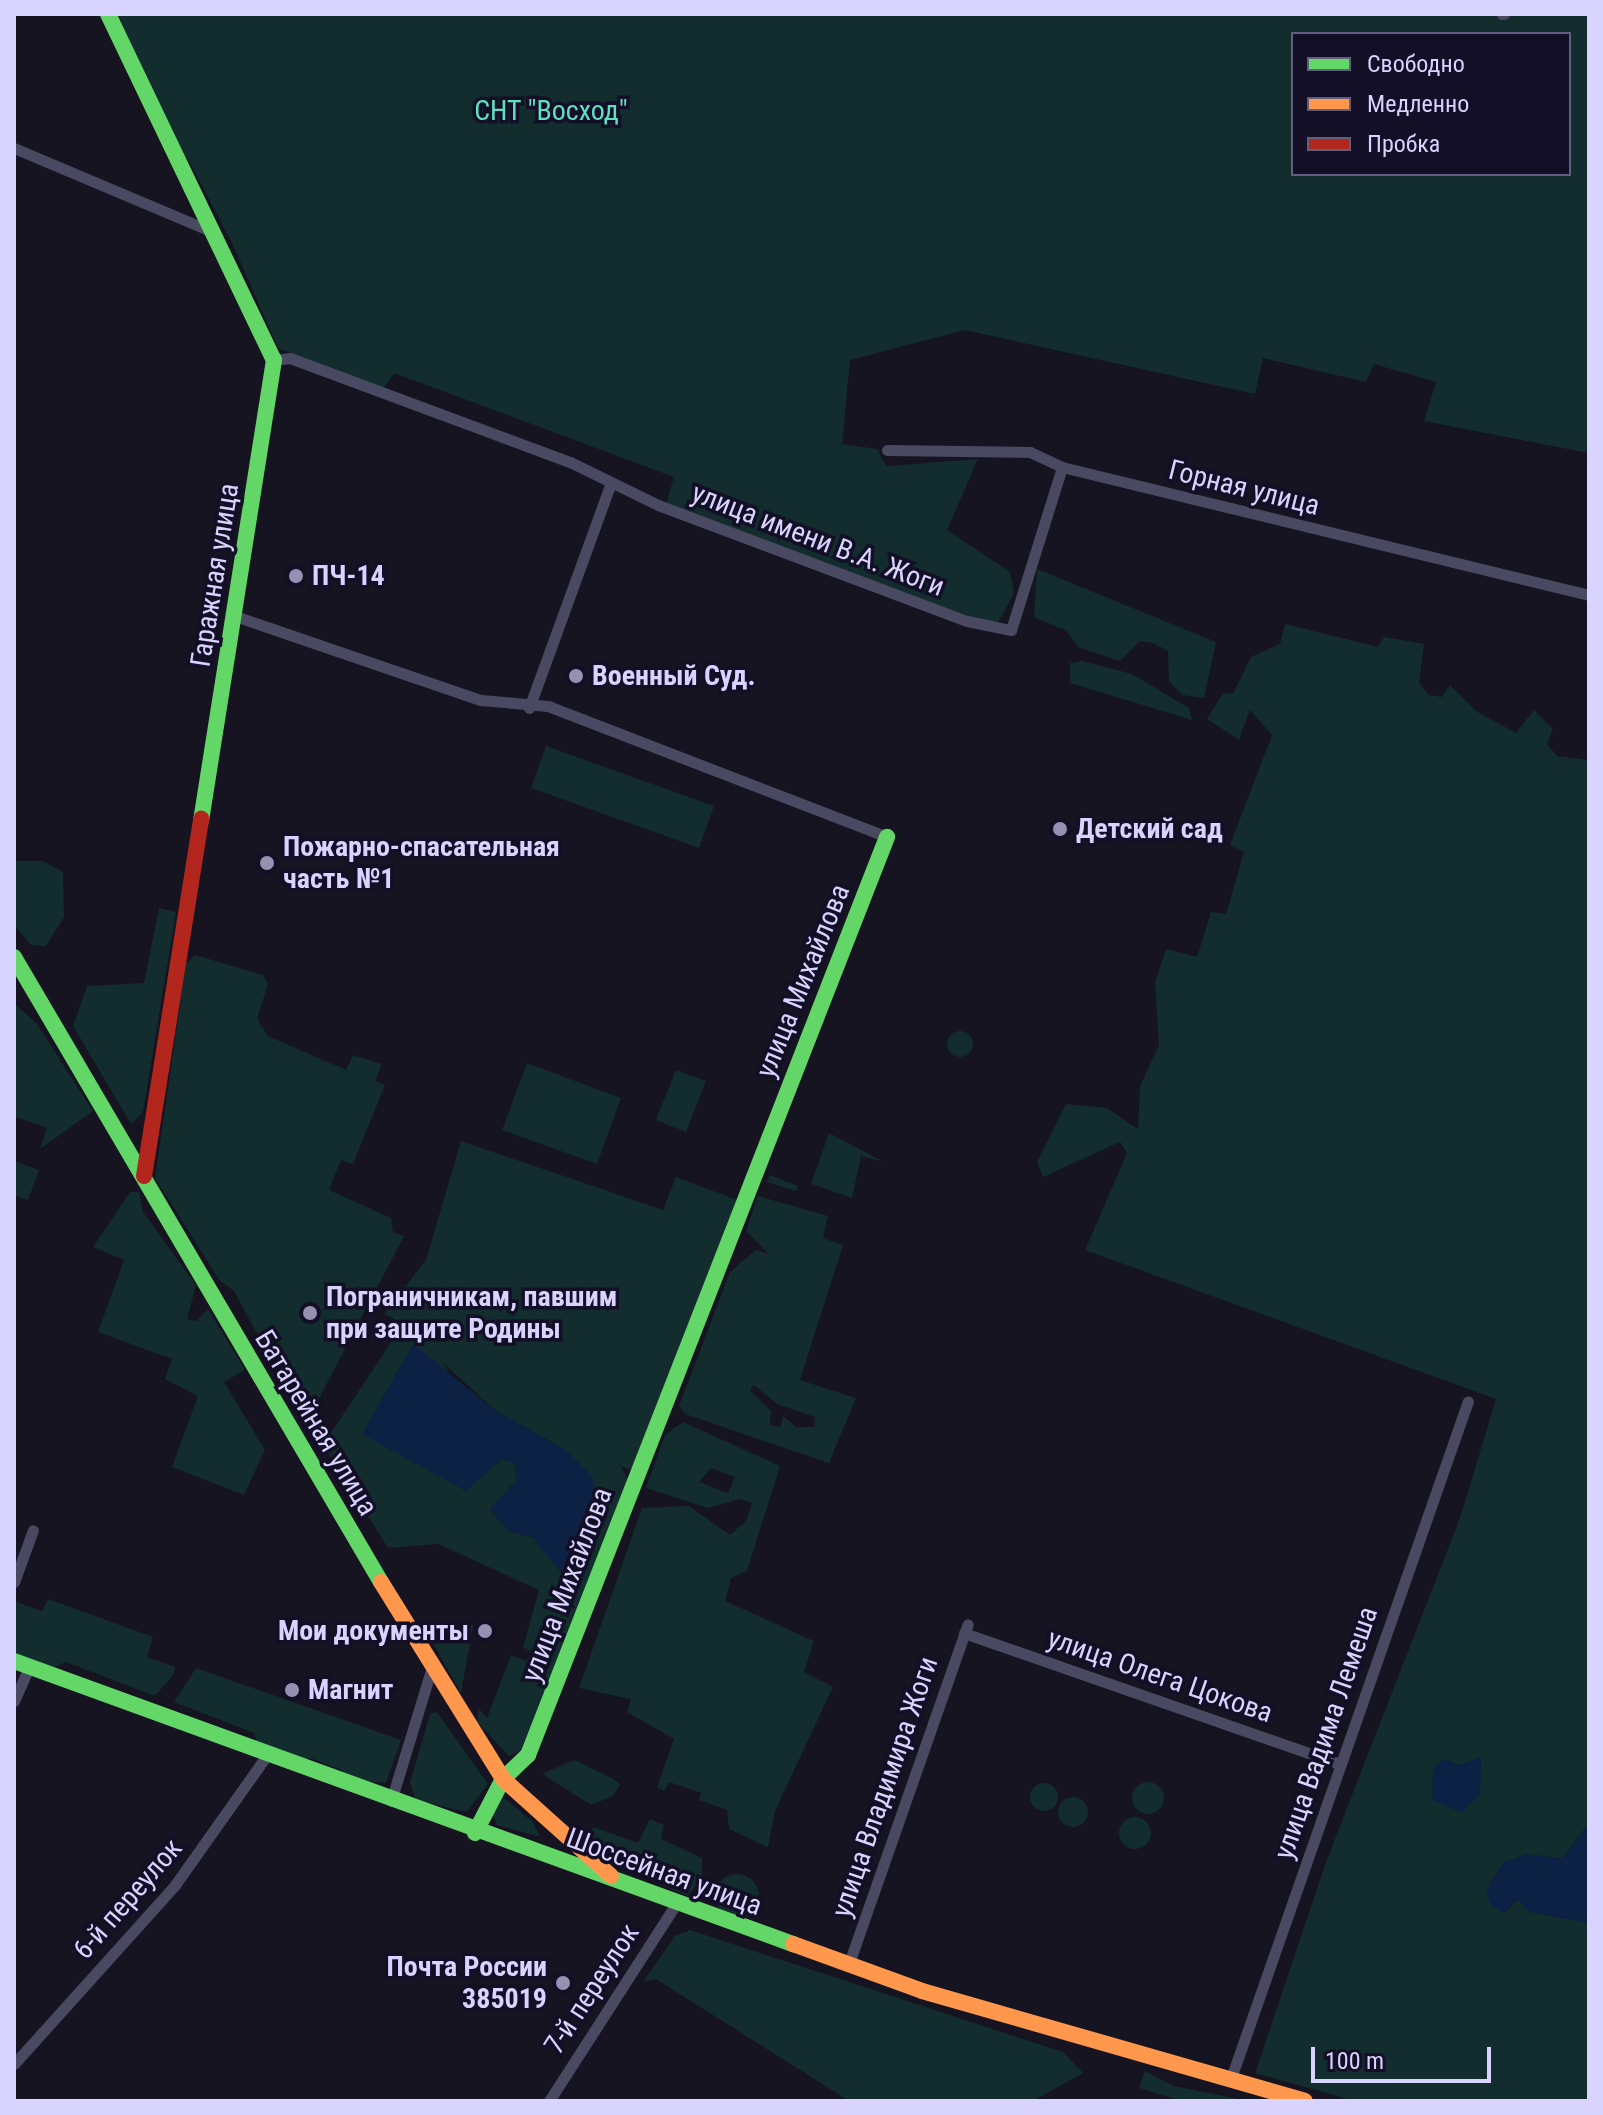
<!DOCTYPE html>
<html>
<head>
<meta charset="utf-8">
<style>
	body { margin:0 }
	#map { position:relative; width:1603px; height:2115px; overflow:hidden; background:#161421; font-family:"Roboto Condensed",sans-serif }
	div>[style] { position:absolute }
	.green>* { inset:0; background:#132c2d }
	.round { border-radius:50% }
	.water>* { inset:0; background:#0d2144 }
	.street>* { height:11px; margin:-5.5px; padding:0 5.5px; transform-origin:5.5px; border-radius:5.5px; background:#4a4962 }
	.fast>* { height:16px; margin:-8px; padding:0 8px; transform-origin:8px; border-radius:8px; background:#63d668 }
	.slow>* { height:16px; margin:-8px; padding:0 8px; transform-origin:8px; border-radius:8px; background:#ff974d }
	.jam>* { height:16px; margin:-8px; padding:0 8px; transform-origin:8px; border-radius:8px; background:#b3261e }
	.dots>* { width:22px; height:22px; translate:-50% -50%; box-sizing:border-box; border:4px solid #130f26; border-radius:50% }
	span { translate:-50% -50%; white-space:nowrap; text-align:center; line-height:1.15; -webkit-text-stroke:7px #130f26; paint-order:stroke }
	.park-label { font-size:28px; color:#5fe0c0 }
	.street-label { font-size:28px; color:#d9d4ff }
	.poi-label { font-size:28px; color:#d9d4ff; font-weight:700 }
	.left { translate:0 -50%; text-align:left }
	.right { translate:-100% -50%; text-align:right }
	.frame { position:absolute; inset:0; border:16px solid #d9d4ff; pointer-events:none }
	.legend { position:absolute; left:1291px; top:32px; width:280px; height:144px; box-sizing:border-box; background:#130f26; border:2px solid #625e7d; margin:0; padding:10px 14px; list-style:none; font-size:24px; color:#d9d4ff }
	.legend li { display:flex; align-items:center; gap:16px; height:40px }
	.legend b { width:40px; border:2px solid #625e7d }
	.scale { position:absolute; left:1311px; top:2047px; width:180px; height:36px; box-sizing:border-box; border:4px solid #d9d4ff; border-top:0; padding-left:10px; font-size:24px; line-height:28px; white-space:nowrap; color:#d9d4ff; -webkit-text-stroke:6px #130f26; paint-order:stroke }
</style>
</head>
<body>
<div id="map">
	<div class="green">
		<i style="clip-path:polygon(evenodd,108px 14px,1589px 14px,1589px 453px,1424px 421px,1436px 382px,1374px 364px,1366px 382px,1263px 358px,1255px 394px,965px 330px,850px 360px,842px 444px,877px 449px,886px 466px,978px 459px,947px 530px,1010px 572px,1014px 593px,998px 623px,979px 620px,666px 505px,674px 477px,394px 373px,384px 388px,278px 348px,232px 243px,188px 159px,179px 158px,108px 14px,1293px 34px,1569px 34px,1569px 174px,1293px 174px,1293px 34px)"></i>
		<i style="clip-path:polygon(1037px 569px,1216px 642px,1204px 698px,1182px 695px,1169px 681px,1168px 651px,1153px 643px,1140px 641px,1120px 661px,1078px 647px,1067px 631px,1034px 617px)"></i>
		<i style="clip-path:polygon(evenodd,1285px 624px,1378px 647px,1384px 637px,1424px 644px,1419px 683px,1429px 695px,1442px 697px,1450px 685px,1476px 711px,1516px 733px,1534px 710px,1553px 729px,1547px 744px,1557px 756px,1589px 760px,1589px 1823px,1562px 1859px,1527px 1854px,1490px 1882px,1504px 1913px,1517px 1900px,1531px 1912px,1589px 1923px,1589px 2101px,1355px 2101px,1255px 2073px,1326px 1862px,1460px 1518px,1496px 1399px,1085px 1250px,1127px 1153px,1120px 1142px,1043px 1177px,1037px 1162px,1066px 1104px,1107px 1108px,1138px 1129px,1140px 1086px,1159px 1045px,1155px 982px,1166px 949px,1197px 957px,1211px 912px,1226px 914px,1244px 852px,1230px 845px,1272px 735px,1250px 710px,1239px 740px,1207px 719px,1223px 693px,1233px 694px,1251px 657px,1280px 644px,1285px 624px,1450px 1763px,1459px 1765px,1461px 1812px,1446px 1802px,1450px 1763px)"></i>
		<i style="clip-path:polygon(1082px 661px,1132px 674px,1189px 708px,1192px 720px,1070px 683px,1070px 663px)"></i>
		<i style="clip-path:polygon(546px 746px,714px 806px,699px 848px,531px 788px)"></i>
		<i style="clip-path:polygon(14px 861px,43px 861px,63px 872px,64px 917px,46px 946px,31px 945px,14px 925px)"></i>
		<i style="clip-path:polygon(159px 908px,176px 912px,143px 1112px,131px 1124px,73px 1026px,87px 986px,144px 983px)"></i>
		<i style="clip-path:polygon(195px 955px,263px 975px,268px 984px,257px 1019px,268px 1036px,346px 1070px,353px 1055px,382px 1064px,375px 1081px,385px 1085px,353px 1164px,341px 1160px,329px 1190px,391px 1218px,393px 1232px,404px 1236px,311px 1414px,293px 1401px,234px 1291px,220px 1281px,155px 1178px,186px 964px)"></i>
		<i style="clip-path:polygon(14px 1003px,37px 1024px,93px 1111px,40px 1149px,47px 1128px,14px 1116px)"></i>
		<i class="round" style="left:947px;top:1031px;width:26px;height:26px"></i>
		<i style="clip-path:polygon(527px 1063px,621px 1098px,597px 1164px,502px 1130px)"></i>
		<i style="clip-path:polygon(676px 1070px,706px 1081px,686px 1132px,656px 1120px)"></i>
		<i style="clip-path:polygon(829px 1133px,884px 1162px,861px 1156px,852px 1198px,811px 1184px)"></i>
		<i style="clip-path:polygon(evenodd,461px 1141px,663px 1210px,676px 1177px,737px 1200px,631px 1470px,621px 1466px,628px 1481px,570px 1637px,520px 1751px,509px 1756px,477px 1722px,479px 1709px,487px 1718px,511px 1655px,527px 1661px,531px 1651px,523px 1647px,539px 1590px,438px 1544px,388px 1548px,323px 1445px,396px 1335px,400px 1322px,384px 1314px,426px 1260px,461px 1141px,443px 1363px,496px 1411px,566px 1450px,533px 1538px,507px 1530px,490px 1509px,516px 1481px,515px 1463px,502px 1459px,443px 1363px)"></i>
		<i style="clip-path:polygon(14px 1161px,39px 1170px,28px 1200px,14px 1195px)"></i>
		<i style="clip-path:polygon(770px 1175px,798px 1186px,796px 1191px,766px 1182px)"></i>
		<i style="clip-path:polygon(130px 1192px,139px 1192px,143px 1212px,196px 1285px,187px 1319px,196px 1321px,208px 1309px,245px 1370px,224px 1382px,265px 1450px,244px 1495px,172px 1467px,198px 1396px,165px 1379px,172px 1359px,98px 1332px,124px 1260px,93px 1247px)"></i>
		<i style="clip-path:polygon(evenodd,758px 1196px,828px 1216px,823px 1238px,843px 1245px,800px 1380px,856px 1398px,829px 1463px,685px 1414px,679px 1406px,730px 1272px,756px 1250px,769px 1254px,746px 1231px,758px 1196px,754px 1385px,777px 1404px,815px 1417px,814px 1427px,796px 1427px,783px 1416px,780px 1427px,770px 1425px,771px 1411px,750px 1390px,754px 1385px)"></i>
		<i style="clip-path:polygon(evenodd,683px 1422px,780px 1466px,747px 1571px,731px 1578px,725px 1601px,814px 1641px,804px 1672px,833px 1687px,775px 1811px,768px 1847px,729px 1829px,727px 1810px,699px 1800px,701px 1793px,669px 1782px,664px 1791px,657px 1787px,674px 1739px,627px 1712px,631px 1699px,579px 1688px,642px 1508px,689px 1506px,730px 1535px,746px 1521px,752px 1503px,740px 1499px,708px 1508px,646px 1488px,665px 1435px,683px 1422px,711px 1468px,735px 1477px,728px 1493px,699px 1482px,711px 1468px)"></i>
		<i style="clip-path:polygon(48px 1599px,153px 1637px,147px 1657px,175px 1667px,174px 1674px,155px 1696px,66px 1662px,49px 1669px,14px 1656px,14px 1601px,42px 1611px)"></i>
		<i style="clip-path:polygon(468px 1623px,473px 1626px,461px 1693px,433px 1643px)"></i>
		<i style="clip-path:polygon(196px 1668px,401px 1740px,386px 1783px,347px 1780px,342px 1770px,310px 1758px,300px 1762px,258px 1746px,254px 1733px,174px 1702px)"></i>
		<i style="clip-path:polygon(437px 1712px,488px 1784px,467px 1812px,416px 1800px,410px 1783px,430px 1714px)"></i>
		<i style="clip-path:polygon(574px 1760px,614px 1779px,620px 1785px,613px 1796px,591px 1805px,542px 1774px)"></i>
		<i class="round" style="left:1132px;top:1782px;width:32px;height:32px"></i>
		<i class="round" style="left:1030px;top:1783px;width:28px;height:28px"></i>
		<i class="round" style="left:1058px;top:1797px;width:30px;height:30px"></i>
		<i style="clip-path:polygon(504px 1798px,532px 1821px,540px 1837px,497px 1825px,492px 1812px)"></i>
		<i class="round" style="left:1119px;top:1817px;width:32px;height:32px"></i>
		<i style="clip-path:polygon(650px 1819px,664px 1825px,661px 1839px,702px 1858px,702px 1878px,688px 1896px,612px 1864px,582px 1841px,594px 1827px,638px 1843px)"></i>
		<i class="round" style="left:715px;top:1874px;width:44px;height:44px"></i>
		<i style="clip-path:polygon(690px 1930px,1063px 2052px,1083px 2073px,1033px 2101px,849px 2101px,656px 1979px,643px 1982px,675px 1936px)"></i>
		<i style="clip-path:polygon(1145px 2071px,1174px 2086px,1248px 2101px,1179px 2100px,1139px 2088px)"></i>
	</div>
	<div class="water">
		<i style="clip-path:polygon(413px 1344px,496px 1411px,566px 1450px,592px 1476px,595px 1491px,577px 1551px,562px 1574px,533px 1538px,507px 1530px,490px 1509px,516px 1481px,515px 1463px,502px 1459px,466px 1491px,362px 1434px)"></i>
		<i style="clip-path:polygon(1481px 1757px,1480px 1793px,1470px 1805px,1461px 1812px,1432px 1800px,1433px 1768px,1444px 1759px,1459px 1765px)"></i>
		<i style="clip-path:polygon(1589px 1823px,1589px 1923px,1530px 1912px,1517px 1900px,1503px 1913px,1491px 1905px,1486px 1892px,1502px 1863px,1527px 1854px,1562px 1859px)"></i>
	</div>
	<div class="street">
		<i style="left:1502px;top:14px;width:2px"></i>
		<i style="left:14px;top:148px;width:216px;rotate:22.9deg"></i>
		<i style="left:274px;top:360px;width:16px;rotate:-7deg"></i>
		<i style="left:290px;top:358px;width:299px;rotate:20.4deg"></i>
		<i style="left:570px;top:462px;width:98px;rotate:26deg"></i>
		<i style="left:658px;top:505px;width:330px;rotate:20.6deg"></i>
		<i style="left:967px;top:621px;width:45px;rotate:11.6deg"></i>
		<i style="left:1011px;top:630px;width:171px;rotate:-72.6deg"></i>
		<i style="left:887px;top:450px;width:143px;rotate:0.8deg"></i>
		<i style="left:1030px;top:452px;width:35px;rotate:25deg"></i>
		<i style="left:1062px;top:467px;width:542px;rotate:13.65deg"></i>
		<i style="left:235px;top:616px;width:260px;rotate:18.9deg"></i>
		<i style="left:481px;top:700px;width:67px;rotate:5.1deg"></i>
		<i style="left:548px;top:706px;width:363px;rotate:21.1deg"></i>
		<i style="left:529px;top:708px;width:239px;rotate:-70deg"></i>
		<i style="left:14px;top:1582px;width:55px;rotate:-69.9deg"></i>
		<i style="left:964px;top:1633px;width:399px;rotate:19.2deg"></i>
		<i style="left:14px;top:1701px;width:37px;rotate:-66deg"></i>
		<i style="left:391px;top:1801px;width:137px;rotate:-73deg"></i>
		<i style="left:848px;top:1966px;width:362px;rotate:-70.7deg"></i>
		<i style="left:14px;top:2064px;width:241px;rotate:-48deg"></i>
		<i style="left:175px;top:1885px;width:159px;rotate:-54.7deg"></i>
		<i style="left:1230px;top:2081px;width:720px;rotate:-70.71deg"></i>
		<i style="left:549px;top:2101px;width:234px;rotate:-57.2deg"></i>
	</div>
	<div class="fast">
		<i style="left:108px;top:14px;width:384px;rotate:64.4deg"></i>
		<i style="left:274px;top:360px;width:465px;rotate:99deg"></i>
		<i style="left:14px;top:957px;width:725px;rotate:59.58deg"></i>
		<i style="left:14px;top:1661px;width:829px;rotate:19.97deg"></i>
		<i style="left:475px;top:1833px;width:61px;rotate:-62.6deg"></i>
		<i style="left:503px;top:1779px;width:35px;rotate:-44deg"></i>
		<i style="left:528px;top:1755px;width:986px;rotate:-68.64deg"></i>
	</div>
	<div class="slow">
		<i style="left:381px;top:1582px;width:232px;rotate:58.2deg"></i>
		<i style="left:503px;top:1779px;width:145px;rotate:41.9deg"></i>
		<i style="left:793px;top:1944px;width:137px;rotate:20deg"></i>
		<i style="left:922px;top:1991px;width:398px;rotate:16deg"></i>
	</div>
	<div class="jam">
		<i style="left:144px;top:1176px;width:362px;rotate:-80.9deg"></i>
	</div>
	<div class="dots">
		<i style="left:296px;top:576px;background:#9591b1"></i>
		<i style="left:576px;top:676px;background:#9591b1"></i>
		<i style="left:1060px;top:829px;background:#9591b1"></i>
		<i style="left:267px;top:863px;background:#9591b1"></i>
		<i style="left:310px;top:1313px;background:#9591b1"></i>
		<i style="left:485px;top:1631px;background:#9591b1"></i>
		<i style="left:292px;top:1690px;background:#9591b1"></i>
		<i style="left:563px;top:1983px;background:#9591b1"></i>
	</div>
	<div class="park-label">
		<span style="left:551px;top:111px">СНТ "Восход"</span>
	</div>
	<div class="street-label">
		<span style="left:1244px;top:488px;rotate:14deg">Горная улица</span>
		<span style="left:818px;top:540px;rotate:21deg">улица имени В.А. Жоги</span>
		<span style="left:215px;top:575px;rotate:-81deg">Гаражная улица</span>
		<span style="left:803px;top:981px;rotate:-68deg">улица Михайлова</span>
		<span style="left:316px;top:1423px;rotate:59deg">Батарейная улица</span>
		<span style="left:567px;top:1585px;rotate:-69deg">улица Михайлова</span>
		<span style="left:1160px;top:1676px;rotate:19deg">улица Олега Цокова</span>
		<span style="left:1326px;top:1733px;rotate:-71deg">улица Вадима Лемеша</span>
		<span style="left:885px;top:1787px;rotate:-71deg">улица Владимира Жоги</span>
		<span style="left:664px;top:1872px;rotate:20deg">Шоссейная улица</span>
		<span style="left:128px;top:1899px;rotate:-49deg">6-й переулок</span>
		<span style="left:592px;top:1989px;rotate:-57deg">7-й переулок</span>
	</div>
	<div class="poi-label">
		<span class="left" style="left:312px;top:576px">ПЧ-14</span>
		<span class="left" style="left:592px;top:676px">Военный Суд.</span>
		<span class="left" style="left:1076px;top:829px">Детский сад</span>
		<span class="left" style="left:283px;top:863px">Пожарно-спасательная<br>часть №1</span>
		<span class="left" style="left:326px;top:1313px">Пограничникам, павшим<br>при защите Родины</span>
		<span class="right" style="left:469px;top:1631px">Мои документы</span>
		<span class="left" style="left:308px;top:1690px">Магнит</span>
		<span class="right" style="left:547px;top:1983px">Почта России<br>385019</span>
	</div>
	<div class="frame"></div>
	<ul class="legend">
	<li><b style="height:10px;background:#63d668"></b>Свободно</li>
	<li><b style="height:10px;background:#ff974d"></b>Медленно</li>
	<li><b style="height:10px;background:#b3261e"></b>Пробка</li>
	</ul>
	<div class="scale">100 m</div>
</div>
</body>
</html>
